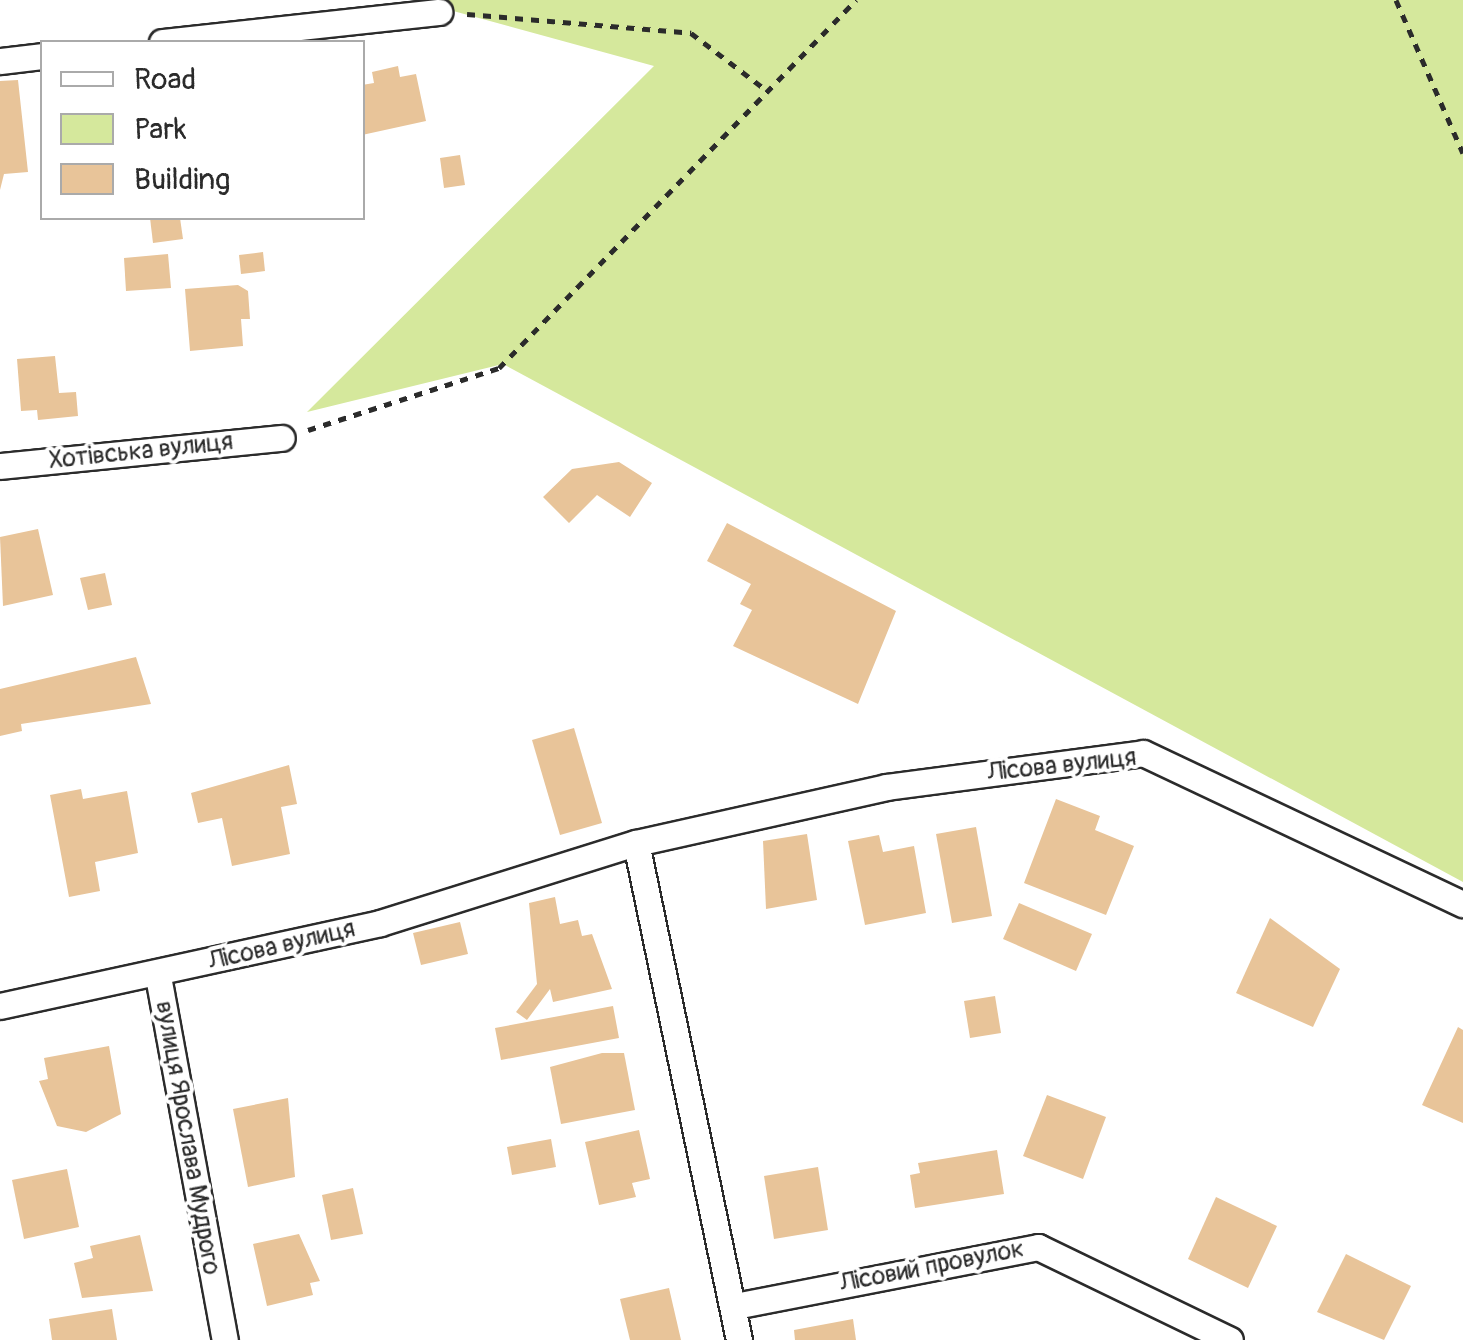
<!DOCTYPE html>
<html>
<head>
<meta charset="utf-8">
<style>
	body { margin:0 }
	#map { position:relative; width:1463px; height:1340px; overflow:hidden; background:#fff; font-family:Pangolin,sans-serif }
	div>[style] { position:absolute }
	.green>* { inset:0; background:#d5e89c }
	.building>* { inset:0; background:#e8c499 }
	.path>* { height:5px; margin-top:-2.5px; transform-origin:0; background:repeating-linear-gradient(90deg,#2b2b2b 0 8px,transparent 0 16px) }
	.roads { filter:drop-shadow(2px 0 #2b2b2b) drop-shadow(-2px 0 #2b2b2b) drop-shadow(0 2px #2b2b2b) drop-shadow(0 -2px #2b2b2b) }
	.minor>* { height:25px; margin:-12.5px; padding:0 12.5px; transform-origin:12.5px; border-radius:12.5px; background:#fff }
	span { translate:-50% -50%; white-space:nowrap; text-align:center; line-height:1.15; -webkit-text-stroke:8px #fff; paint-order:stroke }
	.street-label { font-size:25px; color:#2b2b2b }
	.legend { position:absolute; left:40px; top:40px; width:325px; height:180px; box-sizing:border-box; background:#fff; border:2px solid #aaa; margin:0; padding:12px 18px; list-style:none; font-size:30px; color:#2b2b2b }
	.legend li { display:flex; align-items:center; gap:20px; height:50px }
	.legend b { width:50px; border:2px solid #aaa }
</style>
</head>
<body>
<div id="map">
	<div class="green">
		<i style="clip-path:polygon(413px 0,1463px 0,1463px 882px,503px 364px,307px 412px,654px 66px)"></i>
	</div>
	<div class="building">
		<i style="clip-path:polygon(398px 66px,400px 77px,416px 74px,426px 121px,362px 135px,362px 85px,374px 83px,372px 72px)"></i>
		<i style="clip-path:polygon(18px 80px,28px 172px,4px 174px,0 190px,0 81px)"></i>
		<i style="clip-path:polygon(460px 155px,465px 185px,444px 188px,440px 158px)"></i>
		<i style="clip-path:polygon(150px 218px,180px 218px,183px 239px,153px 243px)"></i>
		<i style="clip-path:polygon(263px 252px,265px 271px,241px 274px,239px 255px)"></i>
		<i style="clip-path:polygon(168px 254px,171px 288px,126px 291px,124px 258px)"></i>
		<i style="clip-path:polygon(238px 285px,248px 291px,250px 319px,241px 319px,243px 346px,190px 351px,185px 289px)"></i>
		<i style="clip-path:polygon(55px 356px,59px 393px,76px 392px,78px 416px,38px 420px,37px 410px,21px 411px,17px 359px)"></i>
		<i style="clip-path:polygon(619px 462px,652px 483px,630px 517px,597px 495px,569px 523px,543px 497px,572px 469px)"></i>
		<i style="clip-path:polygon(727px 523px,896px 611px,858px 704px,733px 646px,752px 610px,740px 604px,751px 584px,707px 561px)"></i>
		<i style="clip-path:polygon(38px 529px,53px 595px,3px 606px,0 537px)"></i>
		<i style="clip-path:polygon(105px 573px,112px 605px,88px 610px,80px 578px)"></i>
		<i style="clip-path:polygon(136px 657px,151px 704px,21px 724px,22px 731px,0 736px,0 689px)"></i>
		<i style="clip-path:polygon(574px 728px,602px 823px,560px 835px,532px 740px)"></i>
		<i style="clip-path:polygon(289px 765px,297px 804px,281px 807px,290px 854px,232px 866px,222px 818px,198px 823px,191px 793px)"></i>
		<i style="clip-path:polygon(81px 789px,83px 799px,127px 791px,138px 853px,95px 862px,100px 891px,69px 897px,50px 795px)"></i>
		<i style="clip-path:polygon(1056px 799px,1100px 816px,1095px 830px,1134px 846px,1106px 915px,1024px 883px)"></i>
		<i style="clip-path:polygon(976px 827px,992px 916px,952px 923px,936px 834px)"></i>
		<i style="clip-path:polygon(807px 834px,817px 900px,766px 909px,763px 841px)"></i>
		<i style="clip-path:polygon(879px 835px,883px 852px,914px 846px,926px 913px,865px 925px,848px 841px)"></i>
		<i style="clip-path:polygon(555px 897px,560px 924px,578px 920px,582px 936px,592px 934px,612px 989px,553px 1002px,550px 989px,527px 1020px,516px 1012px,537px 984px,529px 903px)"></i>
		<i style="clip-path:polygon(1019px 903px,1092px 934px,1076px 971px,1003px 939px)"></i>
		<i style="clip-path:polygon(1270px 918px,1340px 969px,1313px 1027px,1236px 993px)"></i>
		<i style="clip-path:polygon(460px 922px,468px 954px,421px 965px,413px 933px)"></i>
		<i style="clip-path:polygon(995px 996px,1001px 1033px,970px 1038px,964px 1001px)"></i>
		<i style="clip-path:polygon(613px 1006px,619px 1038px,501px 1060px,495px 1028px)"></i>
		<i style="clip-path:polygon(1458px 1027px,1463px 1030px,1463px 1123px,1422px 1105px)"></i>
		<i style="clip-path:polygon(109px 1046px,121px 1114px,86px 1132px,57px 1126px,39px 1081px,48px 1079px,44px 1058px)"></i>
		<i style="clip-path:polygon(602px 1053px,624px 1053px,635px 1110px,561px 1124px,550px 1067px)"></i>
		<i style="clip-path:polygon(1047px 1095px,1106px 1117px,1083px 1179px,1023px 1156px)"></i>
		<i style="clip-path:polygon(288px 1098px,295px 1177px,248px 1187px,233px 1109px)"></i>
		<i style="clip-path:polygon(639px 1130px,650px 1179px,632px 1183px,636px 1197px,599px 1205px,585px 1142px)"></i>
		<i style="clip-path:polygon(551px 1139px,556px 1167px,512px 1175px,507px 1147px)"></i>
		<i style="clip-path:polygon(997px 1150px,1004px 1194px,915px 1208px,910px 1175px,920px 1173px,918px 1163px)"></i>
		<i style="clip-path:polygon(818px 1167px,828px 1230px,774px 1239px,764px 1176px)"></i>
		<i style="clip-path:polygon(67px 1169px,79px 1227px,24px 1239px,12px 1180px)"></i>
		<i style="clip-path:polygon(353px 1188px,363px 1234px,331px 1240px,322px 1195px)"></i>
		<i style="clip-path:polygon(1216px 1197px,1277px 1226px,1248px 1288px,1188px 1259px)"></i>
		<i style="clip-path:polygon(299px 1234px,320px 1281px,310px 1283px,313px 1295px,267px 1306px,253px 1244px)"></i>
		<i style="clip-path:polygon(140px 1235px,153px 1291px,82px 1298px,74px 1263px,93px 1258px,90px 1246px)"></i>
		<i style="clip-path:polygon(1346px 1254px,1411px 1286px,1384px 1340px,1317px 1312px)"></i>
		<i style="clip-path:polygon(669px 1288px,681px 1340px,630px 1340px,620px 1299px)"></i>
		<i style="clip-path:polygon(112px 1309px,117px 1340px,52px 1340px,49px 1319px)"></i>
		<i style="clip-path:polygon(853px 1319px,856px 1340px,795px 1340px,794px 1330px)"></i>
	</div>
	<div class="path">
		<i style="left:1396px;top:0;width:167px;rotate:66.4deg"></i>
		<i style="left:467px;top:14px;width:225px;rotate:4.8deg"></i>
		<i style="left:691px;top:33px;width:94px;rotate:37.2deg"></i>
		<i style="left:308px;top:430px;width:201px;rotate:-18deg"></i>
		<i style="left:499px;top:368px;width:513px;rotate:-45.87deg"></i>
	</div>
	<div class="roads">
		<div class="minor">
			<i style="left:162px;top:42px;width:279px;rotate:-6.2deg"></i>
			<i style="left:0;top:61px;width:42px;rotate:-6.8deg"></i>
			<i style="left:0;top:466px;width:283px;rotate:-5.7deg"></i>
			<i style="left:636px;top:843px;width:508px;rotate:78.29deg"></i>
			<i style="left:158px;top:976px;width:370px;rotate:79.6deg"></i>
			<i style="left:0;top:1006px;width:389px;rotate:-12.3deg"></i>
			<i style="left:380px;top:923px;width:268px;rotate:-17.4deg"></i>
			<i style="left:636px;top:843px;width:256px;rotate:-12.6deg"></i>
			<i style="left:886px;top:787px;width:259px;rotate:-7.5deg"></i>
			<i style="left:1143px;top:753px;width:354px;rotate:25.3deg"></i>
			<i style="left:735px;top:1306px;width:309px;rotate:-11deg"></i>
			<i style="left:1038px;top:1247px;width:213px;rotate:25.8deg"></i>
		</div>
	</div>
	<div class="street-label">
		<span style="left:141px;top:452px;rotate:-6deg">Хотівська вулиця</span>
		<span style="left:1062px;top:766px;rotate:-6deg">Лісова вулиця</span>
		<span style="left:282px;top:946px;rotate:-13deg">Лісова вулиця</span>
		<span style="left:187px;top:1138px;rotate:80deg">вулиця Ярослава Мудрого</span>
		<span style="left:932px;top:1267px;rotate:-11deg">Лісовий провулок</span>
	</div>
	<ul class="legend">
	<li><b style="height:12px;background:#fff"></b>Road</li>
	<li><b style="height:28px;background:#d5e89c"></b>Park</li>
	<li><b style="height:28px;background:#e8c499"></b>Building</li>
	</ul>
</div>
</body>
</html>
